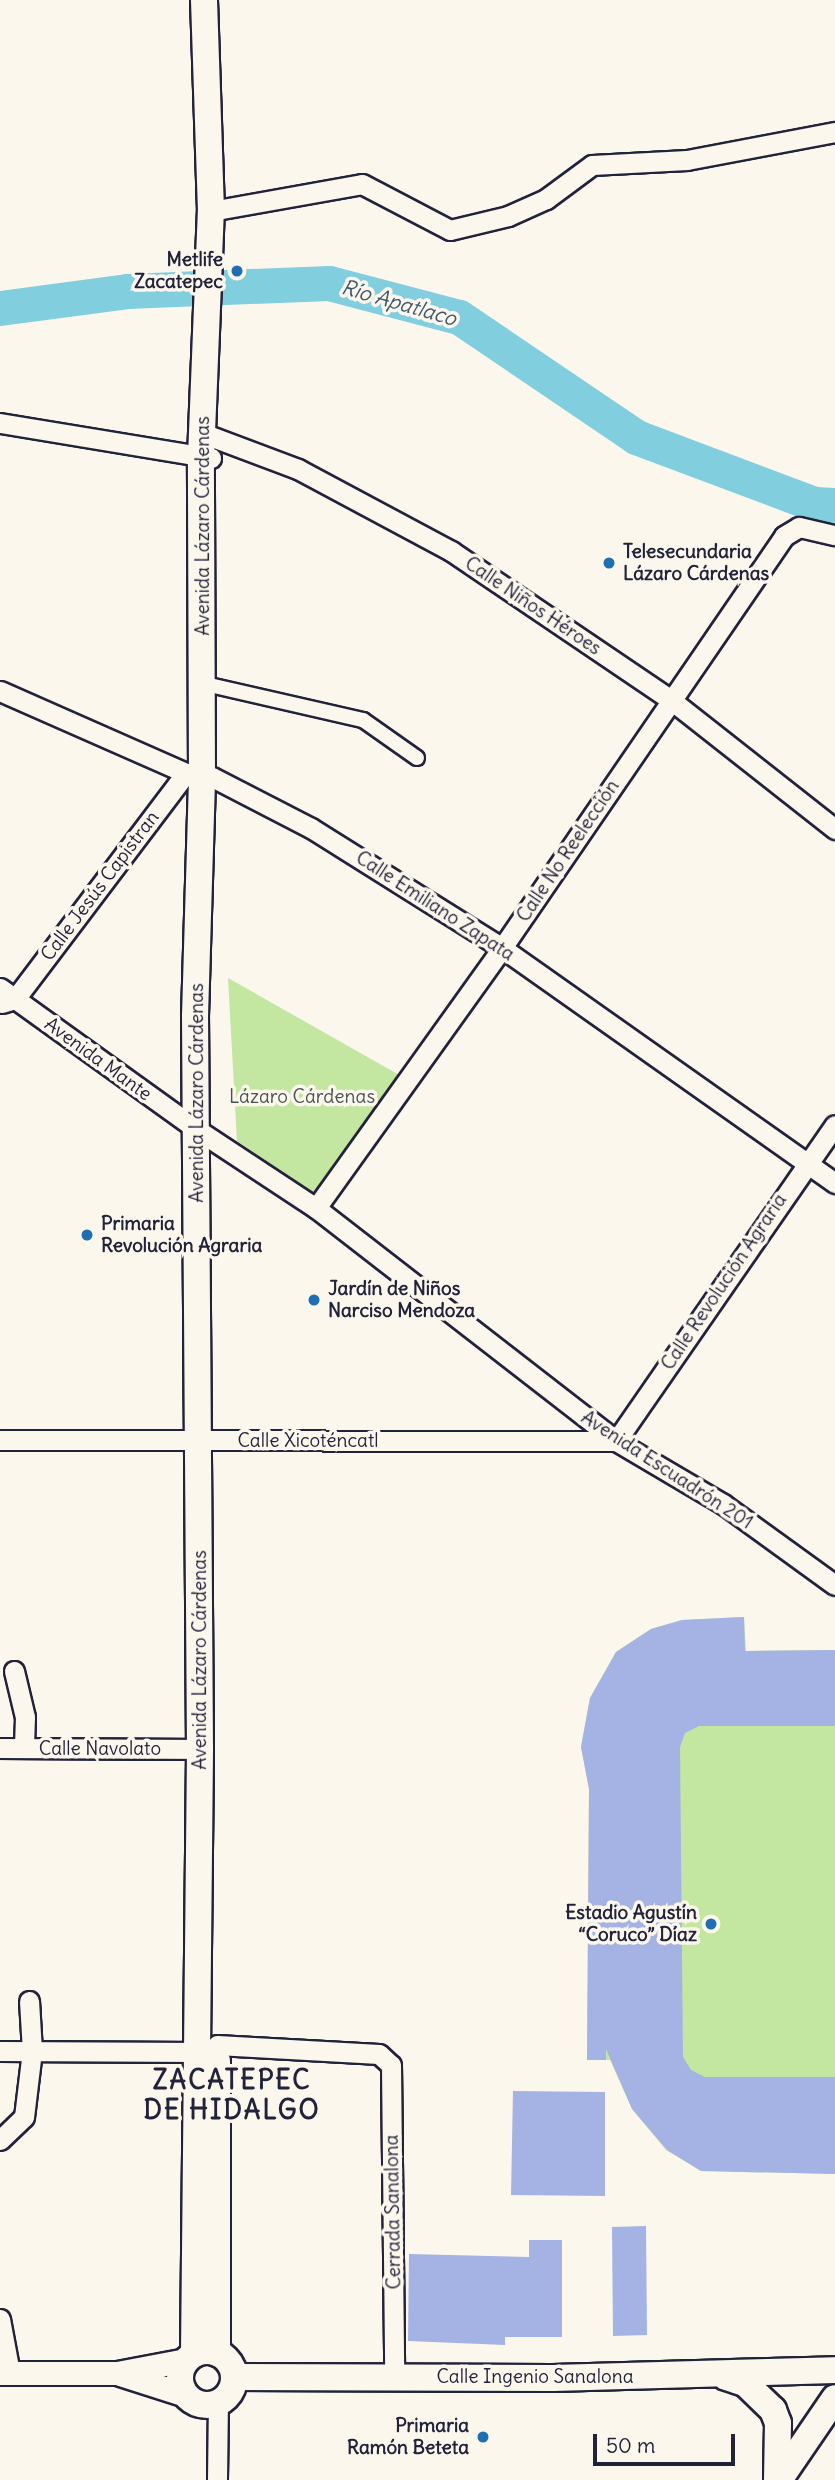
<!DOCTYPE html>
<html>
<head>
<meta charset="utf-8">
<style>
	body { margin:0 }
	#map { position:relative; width:835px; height:2480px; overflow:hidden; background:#fbf7ec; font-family:Delius,sans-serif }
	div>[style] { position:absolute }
	.green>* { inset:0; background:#c3e6a0 }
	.river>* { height:35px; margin:-17.5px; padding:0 17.5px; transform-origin:17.5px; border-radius:17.5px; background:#80cede }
	.building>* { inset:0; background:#a4b3e3 }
	.roads { filter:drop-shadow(2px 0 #22223b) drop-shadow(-2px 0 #22223b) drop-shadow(0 2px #22223b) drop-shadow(0 -2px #22223b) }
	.pedestrian>* { height:14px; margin:-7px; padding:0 7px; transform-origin:7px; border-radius:7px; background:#fbf7ec }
	.minor>* { height:19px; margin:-9.5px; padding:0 9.5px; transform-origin:9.5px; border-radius:9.5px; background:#fbf7ec }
	.tertiary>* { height:23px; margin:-11.5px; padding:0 11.5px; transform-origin:11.5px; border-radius:11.5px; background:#fbf7ec }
	.secondary>* { height:26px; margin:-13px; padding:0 13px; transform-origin:13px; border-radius:13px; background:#fbf7ec }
	.secondary>.ring { margin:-13px; padding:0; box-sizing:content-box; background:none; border:26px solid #fbf7ec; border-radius:50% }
	.dots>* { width:19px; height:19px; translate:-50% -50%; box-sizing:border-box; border:4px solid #fbf7ec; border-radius:50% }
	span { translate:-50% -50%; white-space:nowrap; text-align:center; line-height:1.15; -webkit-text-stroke:7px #fbf7ec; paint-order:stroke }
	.poi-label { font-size:19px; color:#22223b; font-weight:700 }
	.right { translate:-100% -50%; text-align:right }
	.left { translate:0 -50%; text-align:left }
	.street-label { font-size:19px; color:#22223b }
	.park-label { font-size:19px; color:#4a5354 }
	.water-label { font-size:21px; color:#3e566c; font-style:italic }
	.district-label { font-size:26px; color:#22223b; font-weight:700; letter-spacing:2px }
	.scale { position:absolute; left:593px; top:2434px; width:142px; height:32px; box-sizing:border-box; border:4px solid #22223b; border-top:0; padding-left:9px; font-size:21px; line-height:24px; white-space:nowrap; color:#22223b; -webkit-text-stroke:5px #fbf7ec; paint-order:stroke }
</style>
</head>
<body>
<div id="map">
	<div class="green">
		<i style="clip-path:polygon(228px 978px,401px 1076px,314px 1193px,237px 1141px)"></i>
		<i style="clip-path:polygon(744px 1617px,746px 1651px,835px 1650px,835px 2174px,701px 2171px,666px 2150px,632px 2109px,610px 2060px,587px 2060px,589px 1789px,581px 1747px,590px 1698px,616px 1652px,651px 1629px,682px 1620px)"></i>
	</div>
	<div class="river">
		<i style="left:0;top:308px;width:128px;rotate:-7.6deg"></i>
		<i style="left:127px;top:291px;width:202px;rotate:-2.3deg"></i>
		<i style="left:329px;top:283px;width:134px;rotate:14.7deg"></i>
		<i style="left:459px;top:317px;width:214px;rotate:34.1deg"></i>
		<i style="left:636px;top:437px;width:190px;rotate:20.6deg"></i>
		<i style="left:814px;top:504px;width:21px;rotate:3deg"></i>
	</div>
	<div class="building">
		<i style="clip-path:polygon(744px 1617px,745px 1651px,835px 1650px,835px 1726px,699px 1726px,685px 1733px,680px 1747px,683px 2057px,691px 2070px,705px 2077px,835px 2077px,835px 2174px,701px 2171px,667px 2150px,632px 2109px,606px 2049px,606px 2060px,587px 2060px,589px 1789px,581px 1747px,590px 1698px,616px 1652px,651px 1629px,682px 1620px)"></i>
		<i style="clip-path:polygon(513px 2091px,605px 2092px,605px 2196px,511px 2195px)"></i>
		<i style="clip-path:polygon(646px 2226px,647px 2335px,613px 2336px,612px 2227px)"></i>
		<i style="clip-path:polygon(529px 2240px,562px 2240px,562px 2337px,505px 2337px,505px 2345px,408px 2341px,409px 2254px,529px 2257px)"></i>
	</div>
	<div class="roads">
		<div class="pedestrian">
			<i style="left:214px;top:686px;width:153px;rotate:12.9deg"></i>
			<i style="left:363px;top:720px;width:66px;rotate:35.1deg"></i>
		</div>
		<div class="minor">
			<i style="left:211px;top:211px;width:153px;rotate:-10.1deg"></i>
			<i style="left:362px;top:184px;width:99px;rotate:27.6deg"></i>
			<i style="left:450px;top:230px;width:60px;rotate:-13.6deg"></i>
			<i style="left:508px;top:216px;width:42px;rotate:-24.1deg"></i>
			<i style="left:546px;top:199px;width:57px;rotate:-36.5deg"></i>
			<i style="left:592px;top:165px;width:95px;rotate:-3deg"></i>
			<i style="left:687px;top:160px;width:151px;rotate:-10.7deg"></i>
			<i style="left:0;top:423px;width:214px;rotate:9.4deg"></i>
			<i style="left:202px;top:433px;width:103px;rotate:20.6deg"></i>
			<i style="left:298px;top:469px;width:174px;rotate:28.2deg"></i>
			<i style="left:451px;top:551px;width:266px;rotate:34.1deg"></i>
			<i style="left:671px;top:700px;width:209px;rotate:38.2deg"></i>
			<i style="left:0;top:691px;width:203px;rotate:23.8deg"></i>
			<i style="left:186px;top:773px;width:26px;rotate:9deg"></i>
			<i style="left:212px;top:777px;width:111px;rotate:27.3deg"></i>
			<i style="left:311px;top:828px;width:226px;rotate:32.1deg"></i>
			<i style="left:502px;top:948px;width:408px;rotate:35.2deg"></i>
			<i style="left:0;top:988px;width:241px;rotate:35.7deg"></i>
			<i style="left:196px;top:1129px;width:144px;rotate:33.4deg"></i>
			<i style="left:316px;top:1208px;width:380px;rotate:37.8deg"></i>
			<i style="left:616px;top:1441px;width:124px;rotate:30.5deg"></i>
			<i style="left:723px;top:1504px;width:138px;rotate:35.9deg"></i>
			<i style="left:2px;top:1003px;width:14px;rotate:-17deg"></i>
			<i style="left:15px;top:999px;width:283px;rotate:-52.9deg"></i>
			<i style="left:316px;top:1208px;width:320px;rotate:-54.4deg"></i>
			<i style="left:502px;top:948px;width:499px;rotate:-55.6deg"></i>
			<i style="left:784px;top:536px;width:17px;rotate:-31deg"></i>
			<i style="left:799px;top:527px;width:37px;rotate:13deg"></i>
			<i style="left:0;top:1440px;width:616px;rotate:0.09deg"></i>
			<i style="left:616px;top:1441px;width:384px;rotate:-55.3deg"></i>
			<i style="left:14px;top:1671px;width:47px;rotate:76.6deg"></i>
			<i style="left:25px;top:1717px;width:31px;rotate:92deg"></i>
			<i style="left:0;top:1748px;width:200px;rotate:0.3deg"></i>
			<i style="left:217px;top:2045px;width:162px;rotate:3.2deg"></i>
			<i style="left:379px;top:2054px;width:16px;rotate:43deg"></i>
			<i style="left:391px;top:2065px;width:312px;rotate:89.4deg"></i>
			<i style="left:0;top:2051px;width:199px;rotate:0.3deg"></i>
			<i style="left:0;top:2140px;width:33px;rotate:-44deg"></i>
			<i style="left:24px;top:2117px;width:66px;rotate:-83.1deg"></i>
			<i style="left:32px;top:2051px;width:50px;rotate:-93.4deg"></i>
			<i style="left:0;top:2319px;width:55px;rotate:79.5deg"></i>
			<i style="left:217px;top:2480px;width:77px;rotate:-89.3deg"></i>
		</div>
		<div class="tertiary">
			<i style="left:0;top:2373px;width:117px"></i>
			<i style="left:117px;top:2373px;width:70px;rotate:-10.7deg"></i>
			<i style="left:120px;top:2374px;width:69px;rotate:17.7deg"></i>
		</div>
		<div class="secondary">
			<i style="left:217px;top:2061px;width:292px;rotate:90deg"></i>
			<i class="ring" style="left:180px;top:2351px;width:28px;height:28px"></i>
			<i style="left:194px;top:2354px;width:605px;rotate:-89.43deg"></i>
			<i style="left:200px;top:1749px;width:733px;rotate:-90.39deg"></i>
			<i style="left:195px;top:1016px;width:240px;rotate:-88.3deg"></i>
			<i style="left:202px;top:776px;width:319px;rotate:-90.2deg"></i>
			<i style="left:201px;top:457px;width:246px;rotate:-87.7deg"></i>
			<i style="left:211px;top:211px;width:211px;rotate:-91.9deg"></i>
			<i style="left:234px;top:2377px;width:319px;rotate:0.2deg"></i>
			<i style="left:553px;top:2378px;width:282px;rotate:-1.6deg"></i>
			<i style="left:726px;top:2377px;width:20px;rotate:18deg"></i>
			<i style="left:745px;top:2383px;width:39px;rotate:44deg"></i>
			<i style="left:773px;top:2410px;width:14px;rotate:69deg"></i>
			<i style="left:778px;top:2423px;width:57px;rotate:91deg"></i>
			<i style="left:779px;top:2480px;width:99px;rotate:-55.7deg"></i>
		</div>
	</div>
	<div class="dots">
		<i style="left:237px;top:271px;background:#1f6fb2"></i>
		<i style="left:609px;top:563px;background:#1f6fb2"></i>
		<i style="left:87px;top:1235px;background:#1f6fb2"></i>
		<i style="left:314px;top:1300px;background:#1f6fb2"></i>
		<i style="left:711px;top:1924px;background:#1f6fb2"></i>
		<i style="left:483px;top:2437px;background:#1f6fb2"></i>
	</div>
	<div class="poi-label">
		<span class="right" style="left:223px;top:271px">Metlife<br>Zacatepec</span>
		<span class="left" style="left:623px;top:563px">Telesecundaria<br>Lázaro Cárdenas</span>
		<span class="left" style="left:101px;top:1235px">Primaria<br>Revolución Agraria</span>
		<span class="left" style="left:328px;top:1300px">Jardín de Niños<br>Narciso Mendoza</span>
		<span class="right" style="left:697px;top:1924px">Estadio Agustín<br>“Coruco” Díaz</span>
		<span class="right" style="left:469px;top:2437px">Primaria<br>Ramón Beteta</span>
	</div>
	<div class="street-label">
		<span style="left:203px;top:526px;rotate:-90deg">Avenida Lázaro Cárdenas</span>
		<span style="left:533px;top:606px;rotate:34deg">Calle Niños Héroes</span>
		<span style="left:568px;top:851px;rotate:-56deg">Calle No Reelección</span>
		<span style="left:100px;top:886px;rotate:-53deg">Calle Jesús Capistran</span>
		<span style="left:435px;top:906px;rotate:33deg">Calle Emiliano Zapata</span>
		<span style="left:98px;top:1059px;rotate:36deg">Avenida Mante</span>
		<span style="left:197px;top:1093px;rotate:-90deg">Avenida Lázaro Cárdenas</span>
		<span style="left:724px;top:1282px;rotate:-56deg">Calle Revolución Agraria</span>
		<span style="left:308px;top:1441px">Calle Xicoténcatl</span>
		<span style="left:667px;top:1470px;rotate:33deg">Avenida Escuadrón 201</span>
		<span style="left:200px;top:1660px;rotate:-90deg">Avenida Lázaro Cárdenas</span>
		<span style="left:100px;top:1749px">Calle Navolato</span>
		<span style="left:393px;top:2212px;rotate:-91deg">Cerrada Sanalona</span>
		<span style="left:535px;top:2377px">Calle Ingenio Sanalona</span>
	</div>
	<div class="park-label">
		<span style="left:302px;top:1097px">Lázaro Cárdenas</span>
	</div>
	<div class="water-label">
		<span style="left:399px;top:303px;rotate:16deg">Río Apatlaco</span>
	</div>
	<div class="district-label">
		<span style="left:232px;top:2095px">ZACATEPEC<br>DE HIDALGO</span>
	</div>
	<div class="scale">50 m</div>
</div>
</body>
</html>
